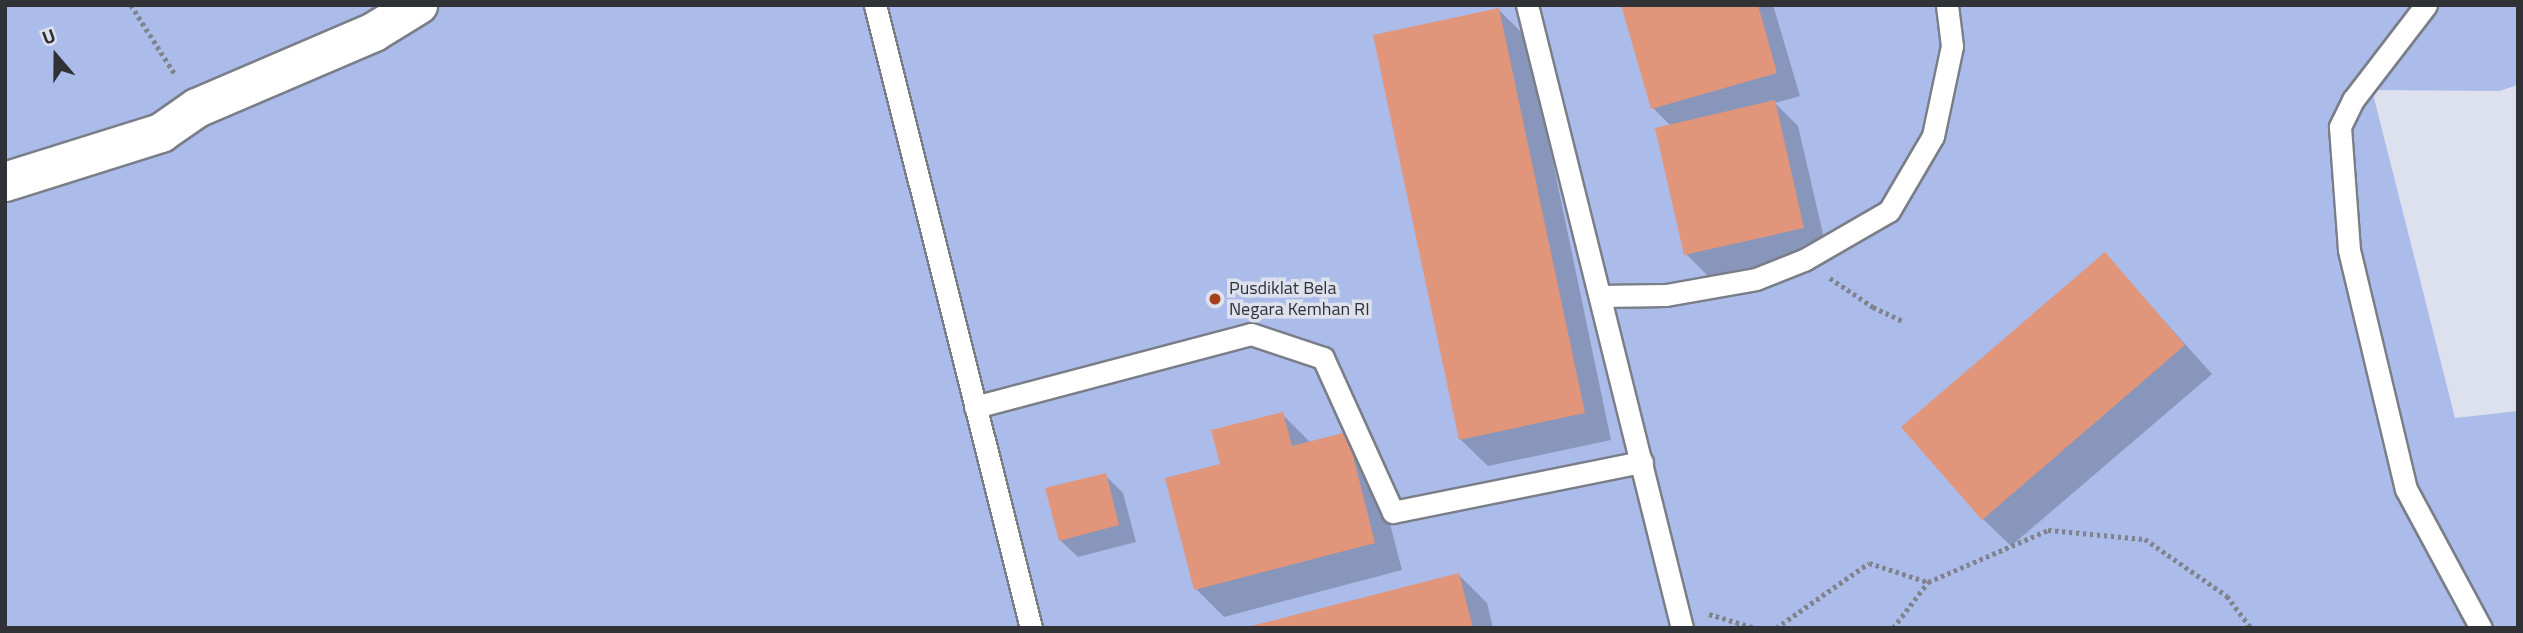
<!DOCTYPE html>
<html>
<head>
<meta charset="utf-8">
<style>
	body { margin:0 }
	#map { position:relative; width:2523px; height:633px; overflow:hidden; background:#dde1ed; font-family:"Titillium Web",sans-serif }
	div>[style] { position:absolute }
	.green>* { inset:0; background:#acbcea }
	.shadow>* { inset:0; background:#0003 }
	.building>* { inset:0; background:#e1957b }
	.path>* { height:4.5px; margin-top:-2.25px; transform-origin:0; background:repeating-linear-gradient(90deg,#80838b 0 3.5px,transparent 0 7px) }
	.roads { filter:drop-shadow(2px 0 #7a7e88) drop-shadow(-2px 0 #7a7e88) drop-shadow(0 2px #7a7e88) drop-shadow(0 -2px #7a7e88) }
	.service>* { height:21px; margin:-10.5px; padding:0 10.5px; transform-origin:10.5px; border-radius:10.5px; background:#fff }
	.minor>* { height:38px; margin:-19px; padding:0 19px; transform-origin:19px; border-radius:19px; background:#fff }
	.dots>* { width:19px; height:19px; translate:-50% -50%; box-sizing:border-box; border:4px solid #dde1ed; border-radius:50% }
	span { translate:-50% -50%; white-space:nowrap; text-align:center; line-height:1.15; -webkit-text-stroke:7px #dde1ed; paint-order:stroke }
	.poi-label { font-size:18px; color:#303236 }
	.left { translate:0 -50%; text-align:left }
	.frame { position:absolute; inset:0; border:7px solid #303236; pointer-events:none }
	.north { position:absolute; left:21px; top:21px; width:70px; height:70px; -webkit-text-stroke:5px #dde1ed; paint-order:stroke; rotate:340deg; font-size:19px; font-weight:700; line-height:28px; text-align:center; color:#303236 }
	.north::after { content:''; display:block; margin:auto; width:24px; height:32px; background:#303236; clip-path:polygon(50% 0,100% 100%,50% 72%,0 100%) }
</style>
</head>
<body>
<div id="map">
	<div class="green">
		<i style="clip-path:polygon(5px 5px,2518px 5px,2518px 85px,2499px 91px,2372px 90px,2455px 418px,2518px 411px,2518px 628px,5px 628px)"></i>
	</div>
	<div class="shadow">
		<i style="clip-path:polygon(1623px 5px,1773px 5px,1800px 96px,1775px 103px,1798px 126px,1827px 251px,1710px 278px,1686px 254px,1671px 126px,1653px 108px)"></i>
		<i style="clip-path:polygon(1499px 10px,1527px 38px,1611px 440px,1488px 466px,1460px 439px)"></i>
		<i style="clip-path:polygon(2105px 255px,2212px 374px,2011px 546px,1983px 519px)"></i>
		<i style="clip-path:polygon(1282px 414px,1310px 442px,1346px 434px,1374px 462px,1402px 570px,1224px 617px,1196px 589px,1222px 465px)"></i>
		<i style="clip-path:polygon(1105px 475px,1123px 493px,1136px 542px,1078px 557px,1060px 540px)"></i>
		<i style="clip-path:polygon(1459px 575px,1487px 603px,1493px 628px,1251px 628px)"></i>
	</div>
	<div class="building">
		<i style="clip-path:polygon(1621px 5px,1758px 5px,1777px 73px,1651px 109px)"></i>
		<i style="clip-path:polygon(1499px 8px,1585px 413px,1459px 440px,1373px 35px)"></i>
		<i style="clip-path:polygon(1775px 100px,1804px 228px,1684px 255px,1655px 128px)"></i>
		<i style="clip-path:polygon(2105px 252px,2185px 345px,1982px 520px,1901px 427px)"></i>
		<i style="clip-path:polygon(1283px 412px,1292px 446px,1347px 432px,1375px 543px,1194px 590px,1165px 478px,1220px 464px,1211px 430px)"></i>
		<i style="clip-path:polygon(1106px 473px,1119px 525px,1059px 541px,1045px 488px)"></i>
		<i style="clip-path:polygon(1459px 573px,1473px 628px,1247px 628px,1247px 627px)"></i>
	</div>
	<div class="path">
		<i style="left:131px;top:5px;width:82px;rotate:57.5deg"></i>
		<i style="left:1830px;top:278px;width:52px;rotate:34deg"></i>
		<i style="left:1873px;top:307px;width:33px;rotate:25deg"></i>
		<i style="left:1709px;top:614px;width:48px;rotate:16.9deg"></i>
		<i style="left:1776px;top:628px;width:113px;rotate:-35deg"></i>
		<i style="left:1869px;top:563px;width:62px;rotate:17.9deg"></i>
		<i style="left:1893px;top:628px;width:58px;rotate:-52.7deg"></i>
		<i style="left:1928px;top:582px;width:131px;rotate:-23.4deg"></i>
		<i style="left:2048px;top:530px;width:97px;rotate:5.3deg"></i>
		<i style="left:2145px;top:539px;width:100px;rotate:34.8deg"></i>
		<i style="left:2227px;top:596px;width:40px;rotate:53deg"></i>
	</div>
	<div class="roads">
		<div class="service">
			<i style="left:875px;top:5px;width:642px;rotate:75.94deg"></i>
			<i style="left:1527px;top:5px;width:642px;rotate:76.03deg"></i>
			<i style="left:2426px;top:5px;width:120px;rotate:127.5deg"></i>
			<i style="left:2353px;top:100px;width:30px;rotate:116deg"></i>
			<i style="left:2340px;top:127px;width:123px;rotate:85.8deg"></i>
			<i style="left:2349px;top:250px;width:246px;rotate:76.6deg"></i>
			<i style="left:2406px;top:489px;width:158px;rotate:61.7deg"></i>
			<i style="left:1600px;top:296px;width:66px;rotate:-0.9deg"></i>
			<i style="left:1666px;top:295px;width:91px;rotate:-10.1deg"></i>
			<i style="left:1756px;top:279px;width:52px;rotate:-21.6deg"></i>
			<i style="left:1804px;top:260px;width:98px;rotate:-30deg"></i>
			<i style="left:1889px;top:211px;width:87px;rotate:-59.6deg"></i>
			<i style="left:1933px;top:136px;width:92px;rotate:-78.1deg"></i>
			<i style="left:1952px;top:46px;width:41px;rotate:-97deg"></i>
			<i style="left:975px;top:407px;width:285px;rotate:-14.8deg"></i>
			<i style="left:1251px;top:334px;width:76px;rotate:18.4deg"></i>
			<i style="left:1323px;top:358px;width:169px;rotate:65.6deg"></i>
			<i style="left:1393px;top:512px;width:254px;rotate:-11.4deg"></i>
		</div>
		<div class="minor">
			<i style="left:5px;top:182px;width:164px;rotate:-17.4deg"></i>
			<i style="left:161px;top:133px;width:44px;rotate:-34.8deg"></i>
			<i style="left:197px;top:108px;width:193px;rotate:-23.2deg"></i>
			<i style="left:374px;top:32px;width:52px;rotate:-31.5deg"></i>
		</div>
	</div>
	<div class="dots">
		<i style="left:1215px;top:299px;background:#a64019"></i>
	</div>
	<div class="poi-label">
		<span class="left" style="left:1229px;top:299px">Pusdiklat Bela<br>Negara Kemhan RI</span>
	</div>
	<div class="frame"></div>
	<div class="north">U</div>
</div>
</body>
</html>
